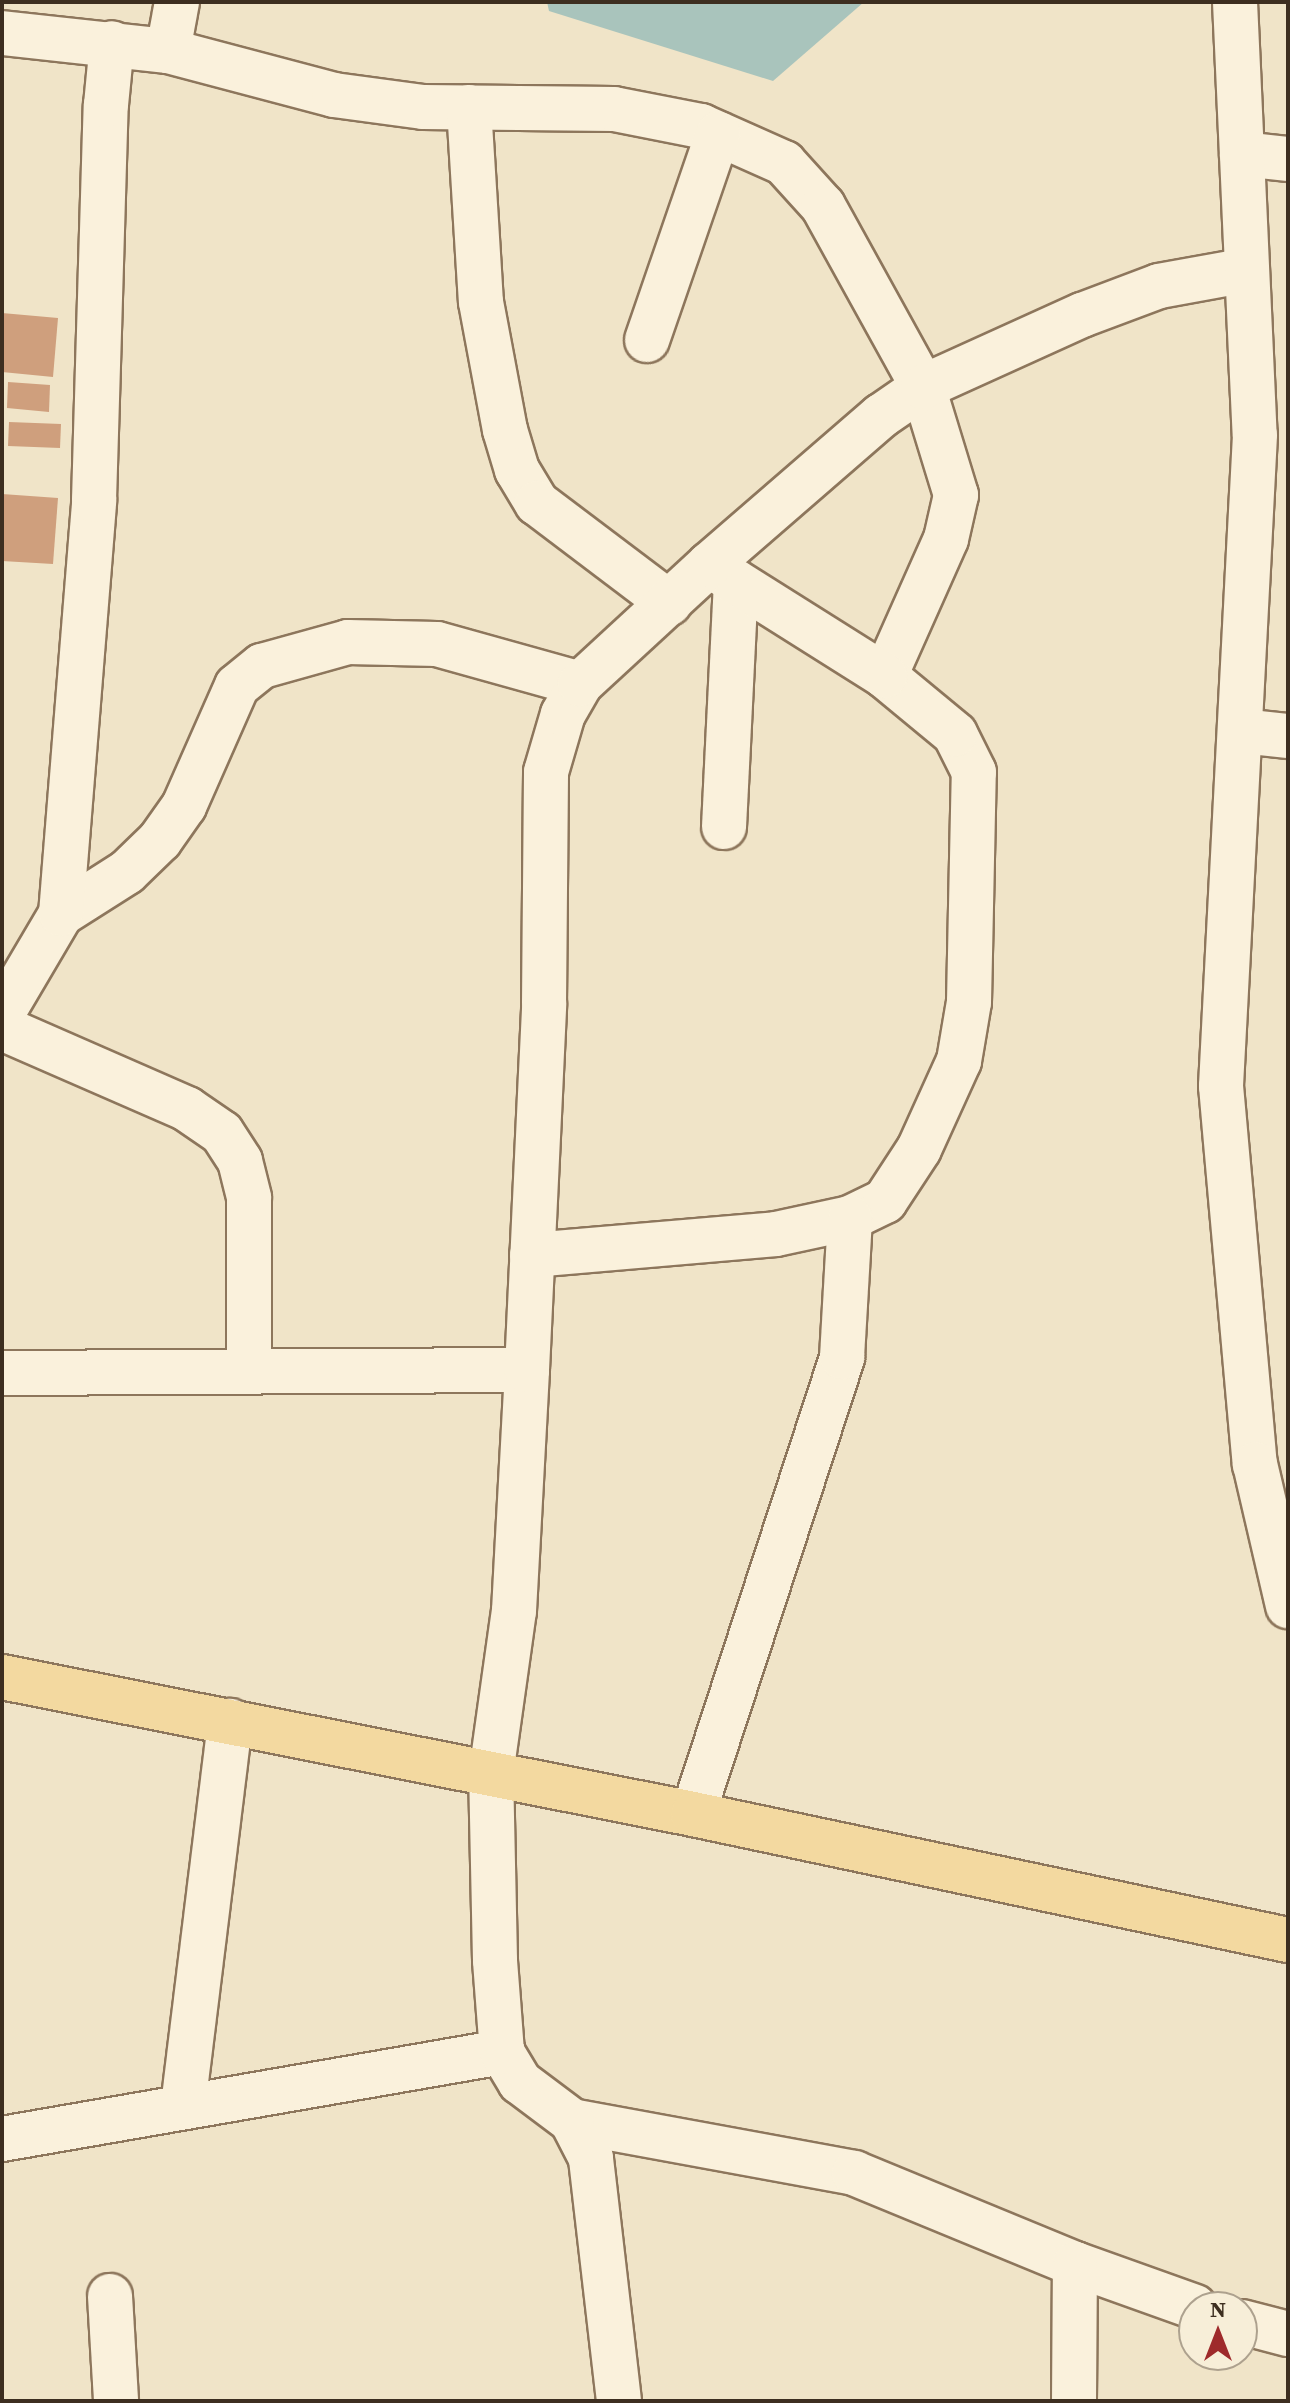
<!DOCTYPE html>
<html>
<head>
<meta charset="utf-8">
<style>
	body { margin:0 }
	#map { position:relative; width:1290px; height:2403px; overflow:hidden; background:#f0e4c8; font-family:"Source Serif 4",serif }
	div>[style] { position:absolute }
	.water>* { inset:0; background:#a9c4bc }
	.building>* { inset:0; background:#cf9f7d }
	.roads { filter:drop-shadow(2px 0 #8d765c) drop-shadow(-2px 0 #8d765c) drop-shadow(0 2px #8d765c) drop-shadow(0 -2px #8d765c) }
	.minor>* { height:44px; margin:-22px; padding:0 22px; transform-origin:22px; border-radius:22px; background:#faf1dc }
	.tertiary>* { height:44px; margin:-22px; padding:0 22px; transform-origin:22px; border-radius:22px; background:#faf1dc }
	.primary>* { height:44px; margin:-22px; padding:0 22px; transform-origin:22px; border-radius:22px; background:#f3d9a0 }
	span { translate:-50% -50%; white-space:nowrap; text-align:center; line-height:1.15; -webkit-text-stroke:8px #f7eed8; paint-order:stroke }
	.frame { position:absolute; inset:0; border:4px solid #3d2e20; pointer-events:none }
	.north { position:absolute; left:1178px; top:2291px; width:80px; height:80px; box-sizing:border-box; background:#f7eed8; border:2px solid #ada18e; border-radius:50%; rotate:0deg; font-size:22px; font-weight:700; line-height:32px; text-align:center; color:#3d2e20 }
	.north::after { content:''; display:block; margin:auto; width:28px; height:36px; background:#9e2a2b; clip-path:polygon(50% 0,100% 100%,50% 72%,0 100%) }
</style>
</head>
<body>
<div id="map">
	<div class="water">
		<i style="clip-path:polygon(547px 2px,864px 2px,773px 81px,549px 11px)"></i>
	</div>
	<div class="building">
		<i style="clip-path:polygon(2px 313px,58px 318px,53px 377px,2px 372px)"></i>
		<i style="clip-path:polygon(8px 382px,50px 385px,49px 412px,7px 408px)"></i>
		<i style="clip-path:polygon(9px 422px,61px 424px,60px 448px,8px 446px)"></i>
		<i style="clip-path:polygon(2px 494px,58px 498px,53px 564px,2px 561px)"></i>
	</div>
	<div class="roads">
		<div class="minor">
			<i style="left:2px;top:33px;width:167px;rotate:6.2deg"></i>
			<i style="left:168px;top:51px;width:172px;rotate:14.8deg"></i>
			<i style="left:334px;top:95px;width:90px;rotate:7.7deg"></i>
			<i style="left:423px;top:107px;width:191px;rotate:0.6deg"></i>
			<i style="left:614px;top:109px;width:89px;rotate:11.1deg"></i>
			<i style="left:701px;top:126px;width:91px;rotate:24deg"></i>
			<i style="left:784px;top:163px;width:58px;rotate:47.8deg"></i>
			<i style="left:823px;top:206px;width:207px;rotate:61.1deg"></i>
			<i style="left:923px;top:387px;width:113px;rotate:73deg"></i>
			<i style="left:956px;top:495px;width:45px;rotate:102.8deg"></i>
			<i style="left:946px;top:539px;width:150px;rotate:114deg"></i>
			<i style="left:168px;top:51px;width:50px;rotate:-79.6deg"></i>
			<i style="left:469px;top:107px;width:195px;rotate:86.5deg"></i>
			<i style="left:481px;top:302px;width:130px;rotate:79.4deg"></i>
			<i style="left:505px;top:430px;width:42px;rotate:73.3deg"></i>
			<i style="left:517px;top:470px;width:39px;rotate:59deg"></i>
			<i style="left:537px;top:503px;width:166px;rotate:37.1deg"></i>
			<i style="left:1242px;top:154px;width:46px;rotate:6.2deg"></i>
			<i style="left:647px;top:340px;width:218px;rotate:-71deg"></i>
			<i style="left:1241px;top:731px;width:47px;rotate:6.1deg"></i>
			<i style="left:724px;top:827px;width:245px;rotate:-87.2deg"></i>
			<i style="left:61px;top:914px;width:78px;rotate:-32.5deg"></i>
			<i style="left:127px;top:872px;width:46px;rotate:-44.1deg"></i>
			<i style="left:160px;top:840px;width:42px;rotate:-54.8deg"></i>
			<i style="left:184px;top:806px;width:131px;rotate:-66.2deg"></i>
			<i style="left:237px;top:686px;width:32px;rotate:-39deg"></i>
			<i style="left:262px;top:666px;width:89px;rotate:-15.6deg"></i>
			<i style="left:348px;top:642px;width:89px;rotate:1.3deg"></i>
			<i style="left:437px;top:644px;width:148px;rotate:15.6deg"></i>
			<i style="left:2px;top:1014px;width:116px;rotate:-59.5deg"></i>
			<i style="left:61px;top:914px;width:415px;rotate:-85.4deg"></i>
			<i style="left:94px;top:500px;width:395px;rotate:-88.3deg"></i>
			<i style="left:106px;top:105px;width:62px;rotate:-84.5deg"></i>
			<i style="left:2px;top:1028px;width:202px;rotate:23.6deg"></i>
			<i style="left:187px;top:1109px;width:42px;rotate:34.4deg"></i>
			<i style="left:222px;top:1133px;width:33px;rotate:57deg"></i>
			<i style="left:240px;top:1161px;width:38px;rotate:76deg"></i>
			<i style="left:249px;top:1198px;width:174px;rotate:90deg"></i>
			<i style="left:532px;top:1255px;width:245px;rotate:-4.9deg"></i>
			<i style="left:776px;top:1234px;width:76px;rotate:-12.2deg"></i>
			<i style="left:850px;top:1218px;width:39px;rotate:-26deg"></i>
			<i style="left:885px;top:1201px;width:62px;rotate:-56.8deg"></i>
			<i style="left:919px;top:1149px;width:97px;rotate:-65.6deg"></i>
			<i style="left:959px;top:1061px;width:60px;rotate:-80.4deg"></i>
			<i style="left:969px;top:1002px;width:230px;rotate:-88.8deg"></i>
			<i style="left:974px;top:772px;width:42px;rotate:-116.6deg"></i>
			<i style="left:955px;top:734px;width:91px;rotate:-140.4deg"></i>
			<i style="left:885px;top:676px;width:208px;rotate:-147.8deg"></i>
			<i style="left:2px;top:1373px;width:525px;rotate:-0.33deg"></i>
			<i style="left:693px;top:1814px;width:481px;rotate:-71.9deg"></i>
			<i style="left:842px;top:1357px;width:139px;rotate:-86.7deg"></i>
			<i style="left:183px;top:2106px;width:388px;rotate:-83deg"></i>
			<i style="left:572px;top:2121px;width:287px;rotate:10.4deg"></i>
			<i style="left:854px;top:2173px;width:239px;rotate:22.4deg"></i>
			<i style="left:1075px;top:2264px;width:127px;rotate:19.7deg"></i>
			<i style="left:2px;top:2139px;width:508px;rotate:-9.87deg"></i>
			<i style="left:110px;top:2296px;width:105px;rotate:86.7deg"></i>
			<i style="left:1242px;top:2322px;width:48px;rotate:14.6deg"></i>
			<i style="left:619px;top:2401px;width:245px;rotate:-96.6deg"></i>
			<i style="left:591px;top:2158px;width:42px;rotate:-117.2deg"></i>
			<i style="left:572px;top:2121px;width:65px;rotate:-143.1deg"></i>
			<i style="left:520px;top:2082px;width:35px;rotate:-121deg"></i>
			<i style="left:502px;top:2052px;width:92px;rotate:-94.4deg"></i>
			<i style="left:495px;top:1960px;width:186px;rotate:-91.2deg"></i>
			<i style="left:491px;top:1774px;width:165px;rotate:-82deg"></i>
			<i style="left:514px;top:1611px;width:241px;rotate:-86.9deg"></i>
			<i style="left:527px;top:1370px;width:367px;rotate:-87.3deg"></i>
			<i style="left:544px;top:1003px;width:231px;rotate:-89.5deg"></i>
			<i style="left:546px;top:772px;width:60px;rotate:-73.7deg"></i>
			<i style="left:563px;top:714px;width:34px;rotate:-60deg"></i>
			<i style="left:580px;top:684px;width:176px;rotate:-42.7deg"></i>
			<i style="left:709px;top:565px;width:228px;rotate:-40.9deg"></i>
			<i style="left:881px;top:416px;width:51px;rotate:-34.6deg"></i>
			<i style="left:923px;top:387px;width:175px;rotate:-24.4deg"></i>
			<i style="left:1082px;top:315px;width:82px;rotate:-20.6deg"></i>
			<i style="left:1159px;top:286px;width:89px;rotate:-10.3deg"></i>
			<i style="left:1074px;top:2401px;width:137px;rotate:-89.6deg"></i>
		</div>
		<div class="tertiary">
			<i style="left:1235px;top:2px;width:433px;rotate:87.4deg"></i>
			<i style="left:1255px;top:435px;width:652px;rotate:92.99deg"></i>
			<i style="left:1221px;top:1086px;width:380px;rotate:84.9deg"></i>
			<i style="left:1255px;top:1464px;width:146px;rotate:76.9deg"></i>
		</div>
		<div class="primary">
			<i style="left:2px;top:1677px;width:704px;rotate:11.21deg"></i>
			<i style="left:693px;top:1814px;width:608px;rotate:11.96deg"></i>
		</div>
	</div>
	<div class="frame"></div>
	<div class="north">N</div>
</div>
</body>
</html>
